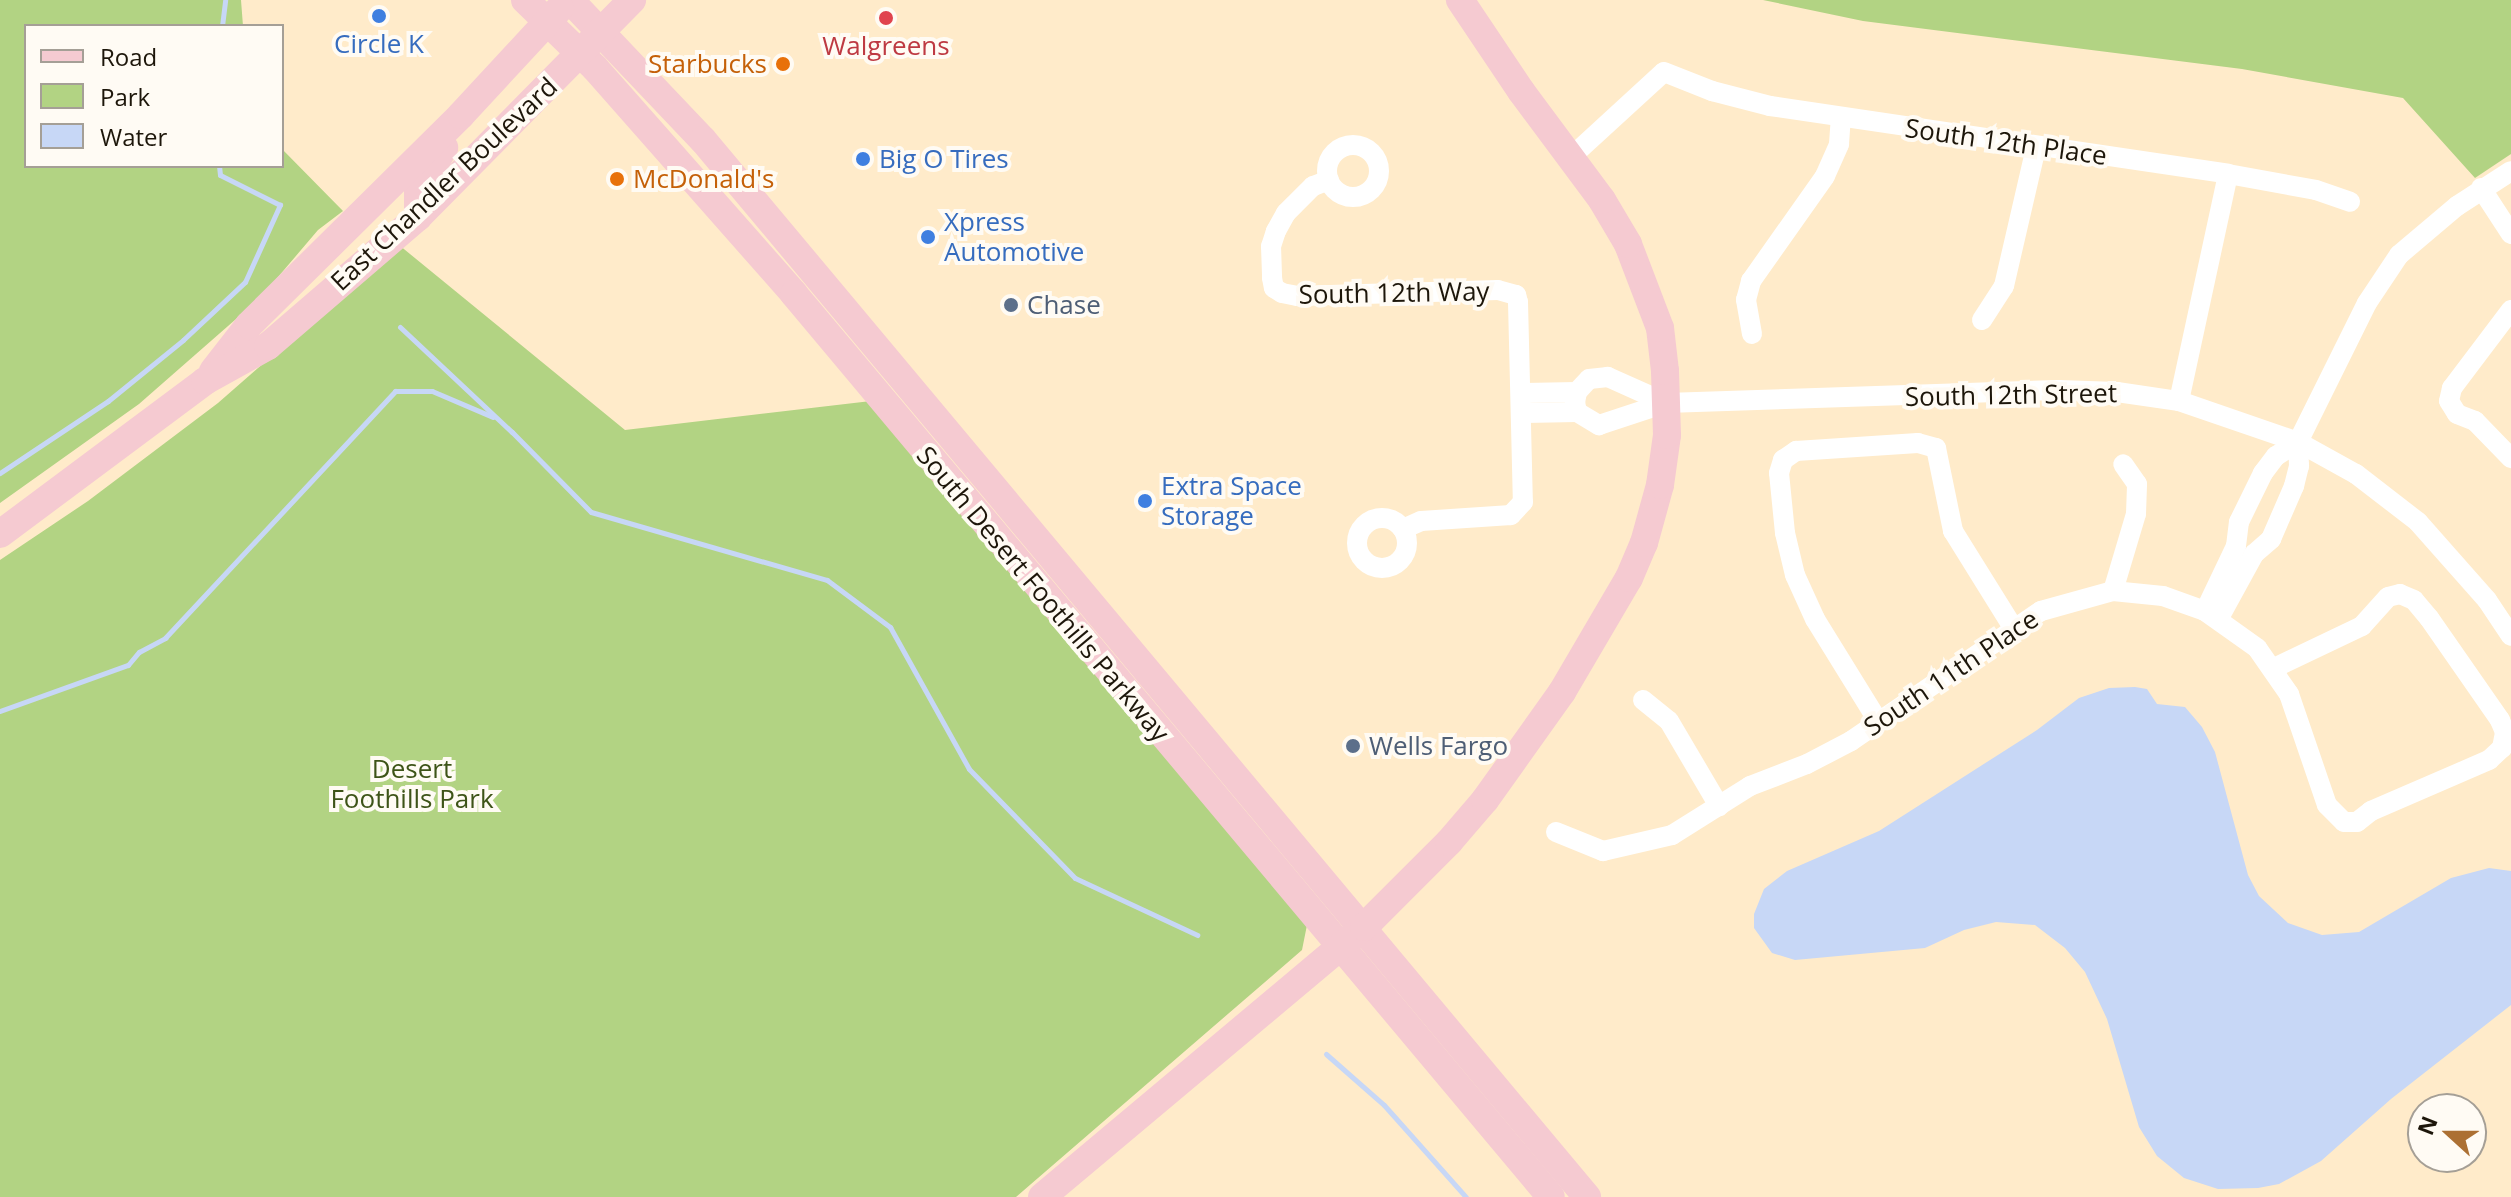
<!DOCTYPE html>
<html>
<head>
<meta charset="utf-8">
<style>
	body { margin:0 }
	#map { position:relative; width:2511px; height:1197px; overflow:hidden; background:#ffebca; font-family:"Open Sans",sans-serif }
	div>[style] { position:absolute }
	.green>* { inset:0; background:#b2d383 }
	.water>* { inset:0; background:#c7d7f6 }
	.stream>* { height:5px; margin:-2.5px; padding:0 2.5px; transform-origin:2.5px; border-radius:2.5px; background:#c7d7f6 }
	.street>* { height:20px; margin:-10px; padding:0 10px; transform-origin:10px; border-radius:10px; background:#fff }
	.street>.ring { margin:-10px; padding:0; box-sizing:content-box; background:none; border:20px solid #fff; border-radius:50% }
	.secondary>* { height:28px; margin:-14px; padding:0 14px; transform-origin:14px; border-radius:14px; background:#f5cad1 }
	.dots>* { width:22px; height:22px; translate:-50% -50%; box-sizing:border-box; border:4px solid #fffbf4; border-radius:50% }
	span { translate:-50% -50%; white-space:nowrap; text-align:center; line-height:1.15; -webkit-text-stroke:8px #fffbf4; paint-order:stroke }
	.shop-label { font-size:26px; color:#366cbe }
	.left { translate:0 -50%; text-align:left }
	.health-label { font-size:26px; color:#be3a42 }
	.food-label { font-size:26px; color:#c56008 }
	.right { translate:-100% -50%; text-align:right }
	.street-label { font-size:26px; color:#1d160a }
	.service-label { font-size:26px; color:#4e5e75 }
	.park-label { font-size:26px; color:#3e5418 }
	.legend { position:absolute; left:24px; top:24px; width:260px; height:144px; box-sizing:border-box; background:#fffbf4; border:2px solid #a59f96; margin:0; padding:10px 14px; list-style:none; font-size:24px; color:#1d160a }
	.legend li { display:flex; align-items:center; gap:16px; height:40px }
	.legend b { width:40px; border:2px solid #a59f96 }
	.north { position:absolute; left:2407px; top:1093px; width:80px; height:80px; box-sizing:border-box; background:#fffbf4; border:2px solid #a59f96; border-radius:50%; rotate:291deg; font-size:22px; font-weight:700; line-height:32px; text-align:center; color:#1d160a }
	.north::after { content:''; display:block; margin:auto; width:28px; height:36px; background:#ac7033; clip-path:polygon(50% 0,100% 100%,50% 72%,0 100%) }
</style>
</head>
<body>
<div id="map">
	<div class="green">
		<i style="clip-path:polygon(0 0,241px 0,243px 26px,26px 26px,26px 166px,282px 166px,282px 149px,343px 211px,318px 230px,261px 297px,139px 404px,0 503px)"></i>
		<i style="clip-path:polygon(1763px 0,2511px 0,2511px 154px,2475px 178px,2403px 98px,2242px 69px,1863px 21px)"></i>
		<i style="clip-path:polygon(399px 245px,625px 430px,871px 401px,1307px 925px,1302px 950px,1016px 1197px,0 1197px,0 560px,88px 501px,218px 403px)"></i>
	</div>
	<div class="water">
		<i style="clip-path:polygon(2135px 687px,2147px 689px,2157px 704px,2185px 707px,2202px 727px,2215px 752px,2248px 875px,2259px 896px,2288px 923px,2322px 935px,2359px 932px,2451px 878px,2489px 868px,2511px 871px,2511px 1005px,2391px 1099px,2321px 1161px,2279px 1184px,2258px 1188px,2218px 1189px,2184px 1178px,2157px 1156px,2139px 1127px,2107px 1019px,2085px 972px,2065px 948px,2035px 925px,1996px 922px,1964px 930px,1925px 948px,1795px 960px,1772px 953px,1754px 928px,1754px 914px,1764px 889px,1787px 871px,1879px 831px,2037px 730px,2079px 698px,2109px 688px)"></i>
	</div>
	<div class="stream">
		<i style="left:222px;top:26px;width:26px;rotate:-83deg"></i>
		<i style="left:400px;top:327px;width:154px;rotate:43.2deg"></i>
		<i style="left:512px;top:432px;width:112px;rotate:45.4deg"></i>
		<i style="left:591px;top:512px;width:246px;rotate:16.1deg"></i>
		<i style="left:827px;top:580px;width:79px;rotate:36.7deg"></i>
		<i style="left:890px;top:627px;width:162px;rotate:60.9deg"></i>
		<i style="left:969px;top:769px;width:152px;rotate:45.8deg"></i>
		<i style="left:1075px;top:878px;width:135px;rotate:25deg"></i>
		<i style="left:0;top:473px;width:130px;rotate:-33.7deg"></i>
		<i style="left:108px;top:401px;width:97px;rotate:-39.1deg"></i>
		<i style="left:183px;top:340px;width:85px;rotate:-43.1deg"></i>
		<i style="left:245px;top:282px;width:85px;rotate:-65.6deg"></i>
		<i style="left:280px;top:205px;width:67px;rotate:-153.4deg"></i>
		<i style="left:220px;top:175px;width:9px;rotate:-96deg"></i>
		<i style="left:0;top:711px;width:136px;rotate:-19.8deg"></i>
		<i style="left:128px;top:665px;width:17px;rotate:-50deg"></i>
		<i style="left:139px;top:652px;width:30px;rotate:-28deg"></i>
		<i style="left:165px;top:638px;width:338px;rotate:-47deg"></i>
		<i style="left:395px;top:391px;width:37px"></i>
		<i style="left:432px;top:391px;width:66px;rotate:23.1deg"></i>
		<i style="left:1326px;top:1054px;width:77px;rotate:41.3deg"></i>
		<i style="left:1384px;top:1105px;width:123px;rotate:48.3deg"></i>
	</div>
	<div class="street">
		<i class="ring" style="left:1327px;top:145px;width:32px;height:32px"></i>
		<i style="left:1570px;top:158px;width:127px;rotate:-42.5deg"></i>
		<i style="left:1664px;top:72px;width:52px;rotate:21.6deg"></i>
		<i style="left:1712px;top:91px;width:60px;rotate:14.5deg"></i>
		<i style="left:1770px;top:106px;width:463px;rotate:8.4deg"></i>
		<i style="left:2228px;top:174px;width:89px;rotate:10.3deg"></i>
		<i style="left:2316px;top:190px;width:36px;rotate:19deg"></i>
		<i style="left:1329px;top:180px;width:17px;rotate:159deg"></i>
		<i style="left:1313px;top:186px;width:38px;rotate:135deg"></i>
		<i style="left:1286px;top:213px;width:21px;rotate:119deg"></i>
		<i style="left:1276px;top:231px;width:16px;rotate:108deg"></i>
		<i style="left:1271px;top:246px;width:32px;rotate:88deg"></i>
		<i style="left:1272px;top:278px;width:10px;rotate:79deg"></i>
		<i style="left:1274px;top:288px;width:9px;rotate:32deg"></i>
		<i style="left:1282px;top:293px;width:15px;rotate:11deg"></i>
		<i style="left:1297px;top:296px;width:201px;rotate:-1.7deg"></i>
		<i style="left:1498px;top:290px;width:19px;rotate:16deg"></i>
		<i style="left:1516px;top:295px;width:7px;rotate:74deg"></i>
		<i style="left:1518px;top:302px;width:200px;rotate:88.6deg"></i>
		<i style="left:1523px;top:502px;width:18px;rotate:133deg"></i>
		<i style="left:1511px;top:515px;width:90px;rotate:176.2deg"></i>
		<i style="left:1421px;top:521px;width:20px;rotate:156deg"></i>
		<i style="left:2481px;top:188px;width:55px;rotate:56.9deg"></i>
		<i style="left:2511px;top:310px;width:98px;rotate:127.1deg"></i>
		<i style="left:2452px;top:388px;width:13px;rotate:103deg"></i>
		<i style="left:2449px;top:401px;width:15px;rotate:58deg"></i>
		<i style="left:2457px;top:414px;width:19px;rotate:21deg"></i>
		<i style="left:2475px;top:421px;width:52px;rotate:45.8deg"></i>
		<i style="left:1982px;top:320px;width:40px;rotate:-57.1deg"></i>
		<i style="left:2004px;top:286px;width:143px;rotate:-77deg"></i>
		<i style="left:1752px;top:334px;width:35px;rotate:-100deg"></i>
		<i style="left:1746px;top:300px;width:20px;rotate:-75deg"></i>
		<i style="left:1751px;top:281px;width:128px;rotate:-54.8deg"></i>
		<i style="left:1825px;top:176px;width:35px;rotate:-66deg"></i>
		<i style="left:1839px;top:144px;width:27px;rotate:-86deg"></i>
		<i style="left:1522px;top:393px;width:55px;rotate:-1deg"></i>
		<i style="left:2179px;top:401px;width:232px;rotate:-77.8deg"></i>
		<i style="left:1666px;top:403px;width:64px;rotate:-155.9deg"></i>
		<i style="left:1608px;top:377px;width:19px;rotate:174deg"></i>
		<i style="left:1589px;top:379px;width:18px;rotate:133deg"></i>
		<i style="left:1577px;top:392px;width:10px;rotate:101deg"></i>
		<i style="left:1575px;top:402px;width:10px;rotate:79deg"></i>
		<i style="left:1577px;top:412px;width:26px;rotate:31deg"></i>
		<i style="left:1599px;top:425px;width:71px;rotate:-18.2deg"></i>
		<i style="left:1666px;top:403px;width:393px;rotate:-1.9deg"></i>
		<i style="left:2059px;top:390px;width:58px;rotate:2deg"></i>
		<i style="left:2117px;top:392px;width:63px;rotate:8.3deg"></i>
		<i style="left:2179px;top:401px;width:126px;rotate:19deg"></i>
		<i style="left:2298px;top:442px;width:66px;rotate:28.9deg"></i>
		<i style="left:2356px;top:474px;width:78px;rotate:37.7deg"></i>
		<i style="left:2418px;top:522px;width:104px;rotate:48.5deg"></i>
		<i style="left:2487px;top:600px;width:43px;rotate:56.3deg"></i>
		<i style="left:1522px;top:413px;width:55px;rotate:-1deg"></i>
		<i class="ring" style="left:1357px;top:518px;width:30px;height:30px"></i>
		<i style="left:2113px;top:591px;width:80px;rotate:-73.4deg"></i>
		<i style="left:2136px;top:514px;width:30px;rotate:-88deg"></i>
		<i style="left:2137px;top:484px;width:24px;rotate:-125deg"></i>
		<i style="left:2205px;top:611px;width:72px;rotate:-64.5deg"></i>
		<i style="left:2236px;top:546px;width:24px;rotate:-83deg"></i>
		<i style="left:2239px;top:522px;width:55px;rotate:-63.9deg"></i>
		<i style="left:2263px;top:473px;width:21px;rotate:-53deg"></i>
		<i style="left:2276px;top:456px;width:26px;rotate:-32deg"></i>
		<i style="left:2219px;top:618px;width:73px;rotate:-61.3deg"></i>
		<i style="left:2254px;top:554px;width:23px;rotate:-41deg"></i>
		<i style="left:2271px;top:539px;width:58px;rotate:-66.5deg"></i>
		<i style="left:2294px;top:486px;width:21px;rotate:-76deg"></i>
		<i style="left:2299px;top:466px;width:24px;rotate:-92deg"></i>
		<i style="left:2298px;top:442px;width:155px;rotate:-63.6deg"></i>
		<i style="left:2367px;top:303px;width:58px;rotate:-56.3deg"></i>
		<i style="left:2399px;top:255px;width:76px;rotate:-40.2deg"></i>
		<i style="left:2457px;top:206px;width:64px;rotate:-32.9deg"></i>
		<i style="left:1643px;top:700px;width:33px;rotate:39deg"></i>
		<i style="left:1669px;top:721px;width:99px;rotate:59.5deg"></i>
		<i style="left:1878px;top:721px;width:120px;rotate:-121.7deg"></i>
		<i style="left:1815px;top:619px;width:48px;rotate:-114.4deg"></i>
		<i style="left:1795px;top:575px;width:43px;rotate:-103.4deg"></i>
		<i style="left:1785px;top:533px;width:60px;rotate:-95.7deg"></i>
		<i style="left:1779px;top:473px;width:14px;rotate:-73deg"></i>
		<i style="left:1783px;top:460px;width:16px;rotate:-35deg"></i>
		<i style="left:1796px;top:451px;width:122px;rotate:-3.8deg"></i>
		<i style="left:1918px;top:443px;width:19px;rotate:16deg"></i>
		<i style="left:1936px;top:448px;width:85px;rotate:78.4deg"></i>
		<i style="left:1953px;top:531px;width:115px;rotate:58.1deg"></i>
		<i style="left:1556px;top:832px;width:51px;rotate:22deg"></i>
		<i style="left:1603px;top:851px;width:71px;rotate:-13.1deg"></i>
		<i style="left:1672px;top:835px;width:92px;rotate:-32.1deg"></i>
		<i style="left:1750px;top:786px;width:61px;rotate:-21.1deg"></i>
		<i style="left:1807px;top:764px;width:50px;rotate:-27.6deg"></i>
		<i style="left:1851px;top:741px;width:230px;rotate:-34.4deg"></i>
		<i style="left:2041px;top:611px;width:75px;rotate:-15.5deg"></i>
		<i style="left:2113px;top:591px;width:50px;rotate:5.7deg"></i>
		<i style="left:2163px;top:596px;width:45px;rotate:19.7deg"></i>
		<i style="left:2205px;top:611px;width:64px;rotate:35.4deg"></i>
		<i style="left:2257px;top:648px;width:56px;rotate:55.2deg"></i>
		<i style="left:2289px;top:694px;width:117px;rotate:71.1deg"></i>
		<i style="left:2327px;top:805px;width:24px;rotate:45deg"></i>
		<i style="left:2344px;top:822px;width:13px"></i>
		<i style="left:2357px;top:822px;width:18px;rotate:-38deg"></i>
		<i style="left:2371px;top:811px;width:129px;rotate:-23.4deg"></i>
		<i style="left:2489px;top:760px;width:18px;rotate:-43deg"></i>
		<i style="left:2502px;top:748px;width:16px;rotate:-79deg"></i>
		<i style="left:2505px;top:732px;width:13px;rotate:-113deg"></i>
		<i style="left:2500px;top:720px;width:124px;rotate:-124.8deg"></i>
		<i style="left:2429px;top:618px;width:23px;rotate:-130deg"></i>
		<i style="left:2414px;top:600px;width:15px;rotate:-157deg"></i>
		<i style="left:2400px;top:594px;width:12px;rotate:166deg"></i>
		<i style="left:2388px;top:597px;width:39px;rotate:132deg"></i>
		<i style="left:2362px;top:626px;width:98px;rotate:154.5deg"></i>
	</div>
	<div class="secondary">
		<i style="left:525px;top:0;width:98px;rotate:44.2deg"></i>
		<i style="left:595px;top:68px;width:301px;rotate:48.6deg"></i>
		<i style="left:794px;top:294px;width:1178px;rotate:50.03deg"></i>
		<i style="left:570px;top:0;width:193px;rotate:46.5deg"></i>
		<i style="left:703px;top:140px;width:1378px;rotate:50.09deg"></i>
		<i style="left:418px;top:217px;width:28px;rotate:-90deg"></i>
		<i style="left:418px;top:189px;width:49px;rotate:-57.6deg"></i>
		<i style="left:213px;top:371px;width:58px;rotate:-52deg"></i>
		<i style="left:249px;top:325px;width:298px;rotate:-44.7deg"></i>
		<i style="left:461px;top:115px;width:146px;rotate:-47.2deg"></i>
		<i style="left:0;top:534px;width:256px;rotate:-36.7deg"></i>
		<i style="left:205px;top:381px;width:72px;rotate:-29.1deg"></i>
		<i style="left:268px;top:346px;width:198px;rotate:-40.7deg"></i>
		<i style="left:418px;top:217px;width:305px;rotate:-45.4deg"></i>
		<i style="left:1042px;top:1197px;width:420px;rotate:-40deg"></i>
		<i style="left:1364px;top:927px;width:120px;rotate:-45deg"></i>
		<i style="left:1449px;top:842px;width:55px;rotate:-49.4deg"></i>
		<i style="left:1485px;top:800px;width:133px;rotate:-54.5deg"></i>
		<i style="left:1562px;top:692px;width:132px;rotate:-59.6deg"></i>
		<i style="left:1629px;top:578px;width:38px;rotate:-67deg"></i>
		<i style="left:1644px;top:543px;width:60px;rotate:-74.6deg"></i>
		<i style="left:1660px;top:485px;width:50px;rotate:-82deg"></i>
		<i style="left:1667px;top:435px;width:64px;rotate:-91.8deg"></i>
		<i style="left:1665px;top:371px;width:43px;rotate:-96.6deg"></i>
		<i style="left:1660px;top:328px;width:90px;rotate:-110.9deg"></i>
		<i style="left:1628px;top:244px;width:51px;rotate:-120.6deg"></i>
		<i style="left:1602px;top:200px;width:136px;rotate:-126.6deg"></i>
		<i style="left:1521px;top:91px;width:110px;rotate:-123.8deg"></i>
	</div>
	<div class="dots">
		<i style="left:379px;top:16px;background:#3f7fe0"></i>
		<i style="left:886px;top:18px;background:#e0444e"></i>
		<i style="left:783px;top:64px;background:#e8710a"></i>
		<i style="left:863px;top:159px;background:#3f7fe0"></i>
		<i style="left:617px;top:179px;background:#e8710a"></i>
		<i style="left:928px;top:237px;background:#3f7fe0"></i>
		<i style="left:1011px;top:305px;background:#5c6f8a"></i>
		<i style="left:1145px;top:501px;background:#3f7fe0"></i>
		<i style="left:1353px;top:746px;background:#5c6f8a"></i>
	</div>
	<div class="shop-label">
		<span style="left:379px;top:44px">Circle K</span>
		<span class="left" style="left:879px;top:159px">Big O Tires</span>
		<span class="left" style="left:944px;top:237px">Xpress<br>Automotive</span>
		<span class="left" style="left:1161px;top:501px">Extra Space<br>Storage</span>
	</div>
	<div class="health-label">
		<span style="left:886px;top:46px">Walgreens</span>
	</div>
	<div class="food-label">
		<span class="right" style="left:767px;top:64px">Starbucks</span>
		<span class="left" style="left:633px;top:179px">McDonald's</span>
	</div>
	<div class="street-label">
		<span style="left:2006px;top:142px;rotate:8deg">South 12th Place</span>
		<span style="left:444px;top:184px;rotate:-43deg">East Chandler Boulevard</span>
		<span style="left:1394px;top:293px;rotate:-1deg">South 12th Way</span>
		<span style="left:2011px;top:395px;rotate:-1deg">South 12th Street</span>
		<span style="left:1043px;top:594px;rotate:50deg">South Desert Foothills Parkway</span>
		<span style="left:1951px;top:673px;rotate:-34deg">South 11th Place</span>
	</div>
	<div class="service-label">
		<span class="left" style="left:1027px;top:305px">Chase</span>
		<span class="left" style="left:1369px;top:746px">Wells Fargo</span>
	</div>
	<div class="park-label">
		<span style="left:412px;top:784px">Desert<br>Foothills Park</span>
	</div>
	<ul class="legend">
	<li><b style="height:10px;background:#f5cad1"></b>Road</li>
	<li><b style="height:22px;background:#b2d383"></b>Park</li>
	<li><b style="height:22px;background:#c7d7f6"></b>Water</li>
	</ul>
	<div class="north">N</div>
</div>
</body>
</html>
